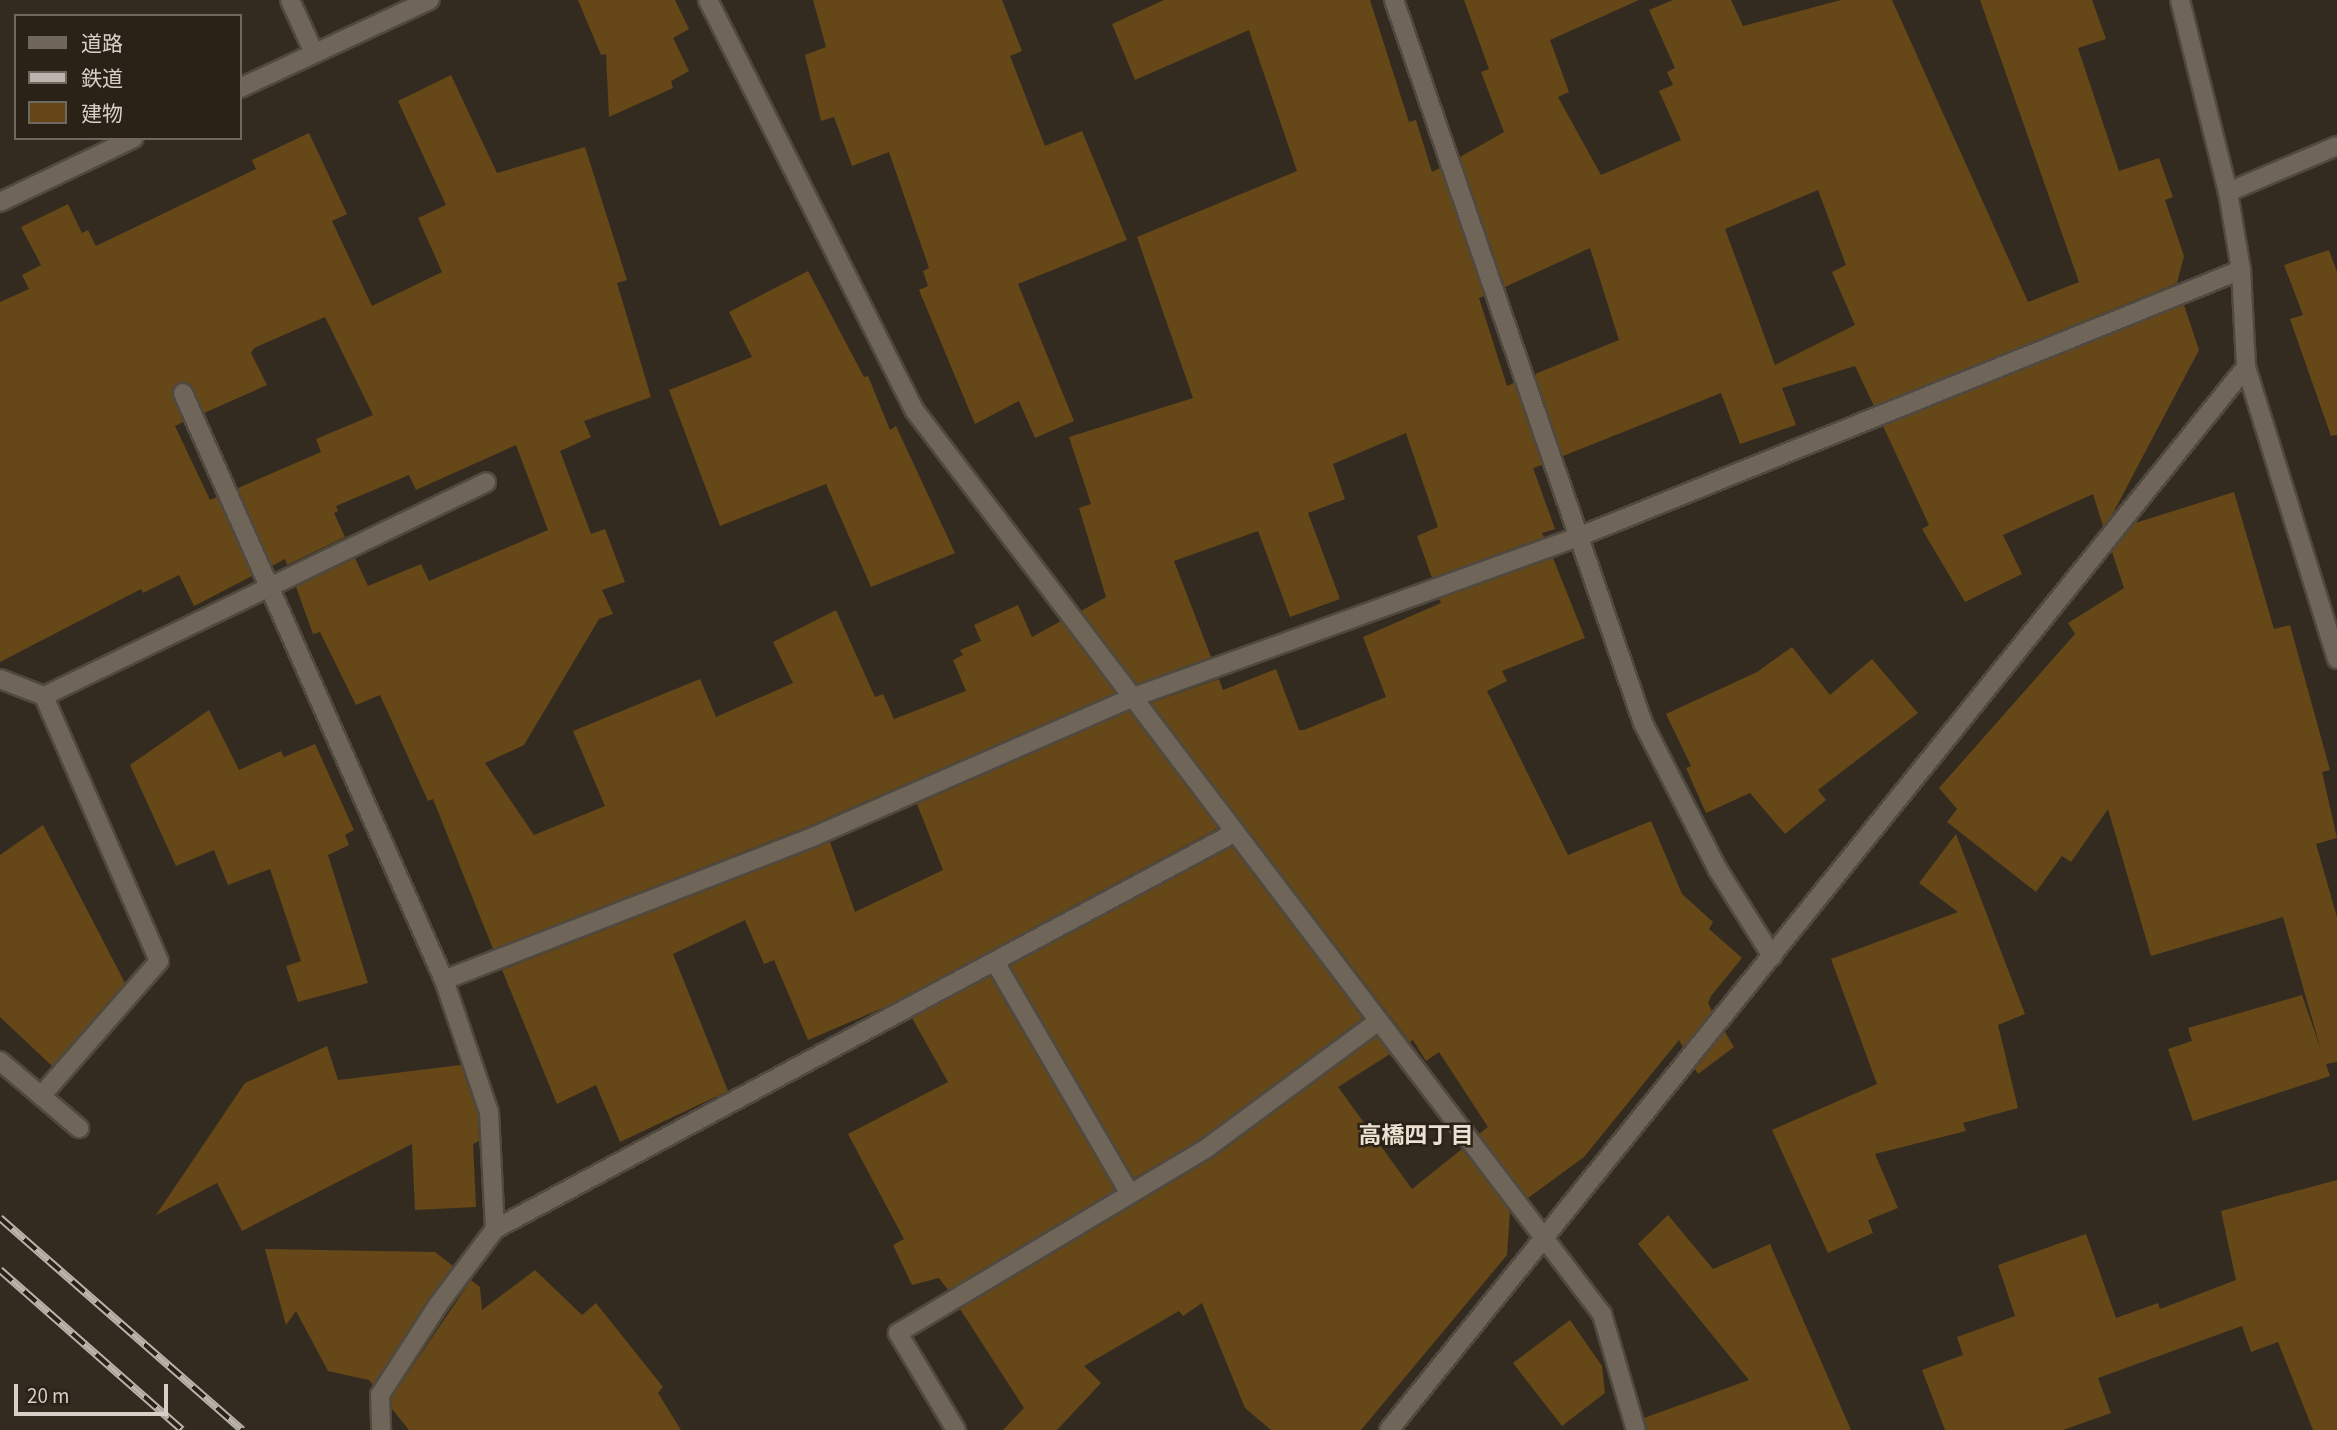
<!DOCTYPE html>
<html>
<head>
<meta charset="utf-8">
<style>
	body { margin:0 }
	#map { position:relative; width:2337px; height:1430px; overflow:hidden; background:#342b20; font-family:"Source Sans 3","Noto Sans JP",sans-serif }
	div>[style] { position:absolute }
	.building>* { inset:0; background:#654718 }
	.roads { filter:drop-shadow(2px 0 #4f493f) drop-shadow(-2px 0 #4f493f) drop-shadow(0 2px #4f493f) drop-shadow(0 -2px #4f493f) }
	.minor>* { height:18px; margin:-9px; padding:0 9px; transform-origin:9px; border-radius:9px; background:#6f6558 }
	.rail>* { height:8px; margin-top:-4px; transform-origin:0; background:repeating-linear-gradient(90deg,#2a2216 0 16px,#bbb4ac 0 32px); box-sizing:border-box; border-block:2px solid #bbb4ac }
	span { translate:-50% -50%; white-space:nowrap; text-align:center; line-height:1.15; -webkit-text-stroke:5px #2a2216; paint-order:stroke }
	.neighbourhood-label { font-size:23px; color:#ece1d2; font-weight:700 }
	.legend { position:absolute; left:14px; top:14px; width:228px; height:126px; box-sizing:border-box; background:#2a2216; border:2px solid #6f685e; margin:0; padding:9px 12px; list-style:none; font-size:21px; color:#d6d0c9 }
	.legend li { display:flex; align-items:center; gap:14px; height:35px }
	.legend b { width:35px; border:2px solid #6f685e }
	.scale { position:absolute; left:14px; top:1384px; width:154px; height:32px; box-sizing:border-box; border:4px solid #d6d0c9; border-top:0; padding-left:9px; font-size:21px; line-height:24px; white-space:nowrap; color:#d6d0c9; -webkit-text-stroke:5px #2a2216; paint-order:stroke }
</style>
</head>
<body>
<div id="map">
	<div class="building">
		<i style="clip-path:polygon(578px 0,675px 0,689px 29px,673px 38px,689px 71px,671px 81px,673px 88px,609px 117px,606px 54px,601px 55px)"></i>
		<i style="clip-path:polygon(813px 0,1002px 0,1022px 51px,1010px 56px,1045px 146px,1082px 131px,1127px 240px,1018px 284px,1074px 421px,1035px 438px,1019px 401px,975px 424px,919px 290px,928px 286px,923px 271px,929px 268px,889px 152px,852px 166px,834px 117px,821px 121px,805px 55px,826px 47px)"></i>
		<i style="clip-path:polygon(1164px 0,1370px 0,1409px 122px,1416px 120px,1432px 172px,1440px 168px,1484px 296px,1479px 298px,1507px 386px,1514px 383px,1542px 465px,1533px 468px,1555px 529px,1542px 533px,1544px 537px,1432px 578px,1417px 536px,1438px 527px,1406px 433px,1333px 464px,1345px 499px,1308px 513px,1340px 599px,1290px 617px,1258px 531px,1174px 561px,1211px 657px,1137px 684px,1081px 611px,1106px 597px,1079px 508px,1091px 504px,1069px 437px,1193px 398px,1137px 237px,1297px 171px,1249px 30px,1135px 80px,1112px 24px)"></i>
		<i style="clip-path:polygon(evenodd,1464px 0,1639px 0,1550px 40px,1569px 92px,1558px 97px,1601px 175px,1681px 140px,1659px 91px,1673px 85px,1667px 72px,1675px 68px,1649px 10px,1673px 0,1731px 0,1743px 26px,1841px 0,1892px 0,2028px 302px,2079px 282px,1980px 0,2092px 0,2106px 39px,2078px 48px,2119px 171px,2159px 158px,2173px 197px,2165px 200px,2184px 256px,2177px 283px,1874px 406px,1855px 366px,1782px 388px,1796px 425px,1740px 444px,1721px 393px,1563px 456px,1535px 374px,1619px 340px,1590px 248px,1505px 287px,1460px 157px,1504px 132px,1481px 72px,1489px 69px,1464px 0,1818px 190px,1846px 265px,1832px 272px,1855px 325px,1775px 365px,1725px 229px,1818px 190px)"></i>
		<i style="clip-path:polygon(451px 75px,497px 173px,585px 147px,627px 280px,617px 283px,651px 397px,584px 421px,591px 437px,560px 451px,591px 534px,605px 529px,625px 582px,602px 590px,613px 614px,599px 619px,524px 745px,485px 763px,534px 835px,605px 806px,573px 731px,700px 679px,716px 717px,793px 683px,773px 642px,836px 610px,875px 697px,883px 694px,894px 719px,966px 691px,953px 660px,963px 655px,960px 650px,981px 641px,974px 625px,1018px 605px,1032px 637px,1061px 621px,1115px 693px,809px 826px,493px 949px,433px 799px,428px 801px,380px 695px,356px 705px,320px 632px,313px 634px,296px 587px,355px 558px,368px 586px,421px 564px,429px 581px,548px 530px,516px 445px,416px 490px,409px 475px,336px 506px,338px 511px,334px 513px,345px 537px,287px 565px,285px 559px,272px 566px,238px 488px,321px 452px,316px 439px,373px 415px,325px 317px,254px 348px,251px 353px,267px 385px,204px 413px,189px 383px,179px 382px,172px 391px,183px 422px,175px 426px,210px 500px,217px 497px,252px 576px,194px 606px,179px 575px,143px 593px,141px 589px,0 662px,0 302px,29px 289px,22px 275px,41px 265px,21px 227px,68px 204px,82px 233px,88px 230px,96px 246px,256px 169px,252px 160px,309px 133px,347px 214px,332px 221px,372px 306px,442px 272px,418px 218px,446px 205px,398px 101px)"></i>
		<i style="clip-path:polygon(2329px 250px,2337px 272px,2337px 435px,2331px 436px,2290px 319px,2303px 315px,2284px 265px)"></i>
		<i style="clip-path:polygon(808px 271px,864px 377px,868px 376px,890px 430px,896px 426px,955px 553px,871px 587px,826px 484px,720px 526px,669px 390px,752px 357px,729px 312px)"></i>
		<i style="clip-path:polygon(2184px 305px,2199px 350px,2112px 515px,2103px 526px,2093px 494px,2003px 535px,2022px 574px,1965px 602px,1922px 529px,1929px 525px,1883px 426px)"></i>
		<i style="clip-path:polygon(2234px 492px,2274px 629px,2290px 625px,2330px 770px,2322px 772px,2337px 838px,2316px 844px,2337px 917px,2337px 1062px,2326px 1064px,2330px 1076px,2193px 1121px,2168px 1049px,2192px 1041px,2188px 1028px,2302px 995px,2321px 1050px,2283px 917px,2151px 956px,2108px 809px,2071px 862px,2062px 856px,2036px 892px,1947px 822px,1957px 809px,1939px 788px,2075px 634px,2068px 623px,2124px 588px,2112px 552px,2135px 523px)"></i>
		<i style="clip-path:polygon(1553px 558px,1585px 638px,1502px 671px,1507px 681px,1487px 691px,1568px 855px,1651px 821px,1682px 894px,1713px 922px,1709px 929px,1742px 958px,1711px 996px,1708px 1003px,1712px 1011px,1683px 1047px,1679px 1040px,1584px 1157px,1528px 1198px,1479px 1134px,1488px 1127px,1439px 1052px,1426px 1061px,1413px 1040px,1410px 1042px,1151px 703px,1219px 679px,1223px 690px,1276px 669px,1299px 730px,1304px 730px,1386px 697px,1363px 637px,1441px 603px,1439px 599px)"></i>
		<i style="clip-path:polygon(1792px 647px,1830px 695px,1872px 659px,1918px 713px,1818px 790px,1826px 800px,1785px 834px,1750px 793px,1706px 813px,1686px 768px,1691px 766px,1666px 714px,1757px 672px)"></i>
		<i style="clip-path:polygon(209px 710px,239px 770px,281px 751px,284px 757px,315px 744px,354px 830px,345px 835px,349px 845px,328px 855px,368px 983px,298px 1002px,286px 966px,301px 961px,270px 869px,228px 885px,214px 850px,176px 866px,130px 765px)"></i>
		<i style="clip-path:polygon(1129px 711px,1218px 828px,885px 1007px,808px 1040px,774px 960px,764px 964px,745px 920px,673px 954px,728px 1091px,620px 1142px,596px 1085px,557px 1104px,502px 970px,830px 842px,855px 912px,943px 870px,917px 804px)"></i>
		<i style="clip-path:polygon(43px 825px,125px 983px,52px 1066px,0 1017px,0 855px)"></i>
		<i style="clip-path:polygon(1956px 834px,2025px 1014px,1998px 1025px,2018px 1108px,1963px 1123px,1966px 1131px,1875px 1154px,1898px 1208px,1868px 1220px,1873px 1233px,1828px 1253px,1772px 1130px,1877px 1084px,1831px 959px,1958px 912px,1919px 883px)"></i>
		<i style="clip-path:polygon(1232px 847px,1363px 1018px,1201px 1139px,1134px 1178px,1010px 966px)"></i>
		<i style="clip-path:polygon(990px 976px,1115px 1190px,948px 1290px,939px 1278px,912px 1285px,893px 1245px,904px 1239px,848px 1134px,948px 1082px,912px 1018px)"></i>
		<i style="clip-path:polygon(1725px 1032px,1734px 1047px,1698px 1074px,1695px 1069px)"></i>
		<i style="clip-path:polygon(1377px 1036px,1390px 1054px,1338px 1087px,1412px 1189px,1462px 1149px,1510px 1211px,1507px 1255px,1361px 1430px,1271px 1430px,1245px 1408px,1202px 1303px,1183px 1316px,1179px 1311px,1084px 1366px,1101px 1383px,1057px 1430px,1003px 1430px,1024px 1408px,960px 1309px,1213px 1158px)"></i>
		<i style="clip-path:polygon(327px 1046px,338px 1080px,461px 1065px,478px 1114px,479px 1141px,473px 1144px,476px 1207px,415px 1210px,412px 1144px,242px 1231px,217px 1183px,156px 1215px,245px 1083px)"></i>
		<i style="clip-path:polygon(2337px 1180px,2337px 1430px,2313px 1430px,2278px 1342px,2251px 1352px,2242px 1326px,2098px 1378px,2111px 1413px,2063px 1430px,1945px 1430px,1922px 1370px,1963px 1355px,1957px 1337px,2015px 1316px,1998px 1265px,2086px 1234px,2116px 1318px,2158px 1303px,2160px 1309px,2236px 1280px,2221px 1211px)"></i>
		<i style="clip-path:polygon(1668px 1215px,1713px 1269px,1770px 1244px,1851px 1430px,1647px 1430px,1644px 1418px,1749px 1380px,1638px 1244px)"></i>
		<i style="clip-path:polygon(265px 1249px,435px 1252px,453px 1266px,373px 1385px,369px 1380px,328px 1371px,296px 1311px,286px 1325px)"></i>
		<i style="clip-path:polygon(535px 1270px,582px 1315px,596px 1303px,663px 1387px,658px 1393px,681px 1430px,409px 1430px,392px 1409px,391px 1398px,471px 1280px,480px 1287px,482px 1310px)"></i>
		<i style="clip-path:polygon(1570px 1320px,1602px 1366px,1605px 1393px,1562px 1426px,1513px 1363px)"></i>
	</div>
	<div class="roads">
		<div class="minor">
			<i style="left:290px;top:0;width:58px;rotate:65.6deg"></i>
			<i style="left:708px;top:0;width:460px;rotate:63.3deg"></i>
			<i style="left:915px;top:411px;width:1135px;rotate:52.74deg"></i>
			<i style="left:1602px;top:1314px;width:121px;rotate:73.7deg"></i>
			<i style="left:1394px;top:0;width:765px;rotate:71deg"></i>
			<i style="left:1643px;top:723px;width:165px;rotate:63deg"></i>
			<i style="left:1718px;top:870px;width:102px;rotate:57.9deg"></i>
			<i style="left:2180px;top:0;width:198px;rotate:76deg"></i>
			<i style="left:2228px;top:192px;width:79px;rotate:80.5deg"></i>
			<i style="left:2241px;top:270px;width:97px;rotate:87deg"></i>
			<i style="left:2246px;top:367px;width:306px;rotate:72.7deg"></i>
			<i style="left:240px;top:88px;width:209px;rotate:-24.9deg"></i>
			<i style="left:2228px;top:192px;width:118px;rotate:-22.9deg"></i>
			<i style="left:0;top:202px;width:148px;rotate:-25.5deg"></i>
			<i style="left:183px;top:393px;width:642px;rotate:66.03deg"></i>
			<i style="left:444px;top:980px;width:139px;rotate:71.2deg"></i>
			<i style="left:489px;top:1112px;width:117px;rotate:87.1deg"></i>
			<i style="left:495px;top:1229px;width:95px;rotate:126.9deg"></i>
			<i style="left:438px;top:1305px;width:107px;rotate:122.8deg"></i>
			<i style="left:380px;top:1395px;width:35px;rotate:88deg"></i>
			<i style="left:0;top:679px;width:47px;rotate:21.1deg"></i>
			<i style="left:44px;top:696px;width:491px;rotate:-25.8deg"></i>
			<i style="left:995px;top:962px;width:268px;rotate:59.8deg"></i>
			<i style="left:444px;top:980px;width:396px;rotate:-21.2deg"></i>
			<i style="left:813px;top:837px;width:347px;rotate:-23.6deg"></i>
			<i style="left:1131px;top:698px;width:475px;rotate:-19.8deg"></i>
			<i style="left:1578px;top:537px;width:715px;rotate:-21.94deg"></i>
			<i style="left:0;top:1061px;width:104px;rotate:40.3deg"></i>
			<i style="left:41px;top:1096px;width:179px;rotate:-48.8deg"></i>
			<i style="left:159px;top:961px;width:289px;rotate:-113.5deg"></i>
			<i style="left:495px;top:1229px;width:838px;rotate:-28.19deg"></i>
			<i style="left:956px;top:1430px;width:113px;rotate:-120.9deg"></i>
			<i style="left:898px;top:1333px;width:360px;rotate:-30.9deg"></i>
			<i style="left:1207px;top:1148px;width:212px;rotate:-36.5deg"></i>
			<i style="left:1389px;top:1430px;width:1365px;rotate:-51.12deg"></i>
		</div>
	</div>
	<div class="rail">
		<i style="left:0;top:1218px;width:322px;rotate:41.2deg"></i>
		<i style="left:0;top:1270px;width:242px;rotate:41.3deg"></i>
	</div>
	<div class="neighbourhood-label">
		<span style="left:1416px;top:1136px">高橋四丁目</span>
	</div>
	<ul class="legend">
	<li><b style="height:9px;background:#6f6558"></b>道路</li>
	<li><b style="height:9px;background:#bbb4ac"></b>鉄道</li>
	<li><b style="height:19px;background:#654718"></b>建物</li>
	</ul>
	<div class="scale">20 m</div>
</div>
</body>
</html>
